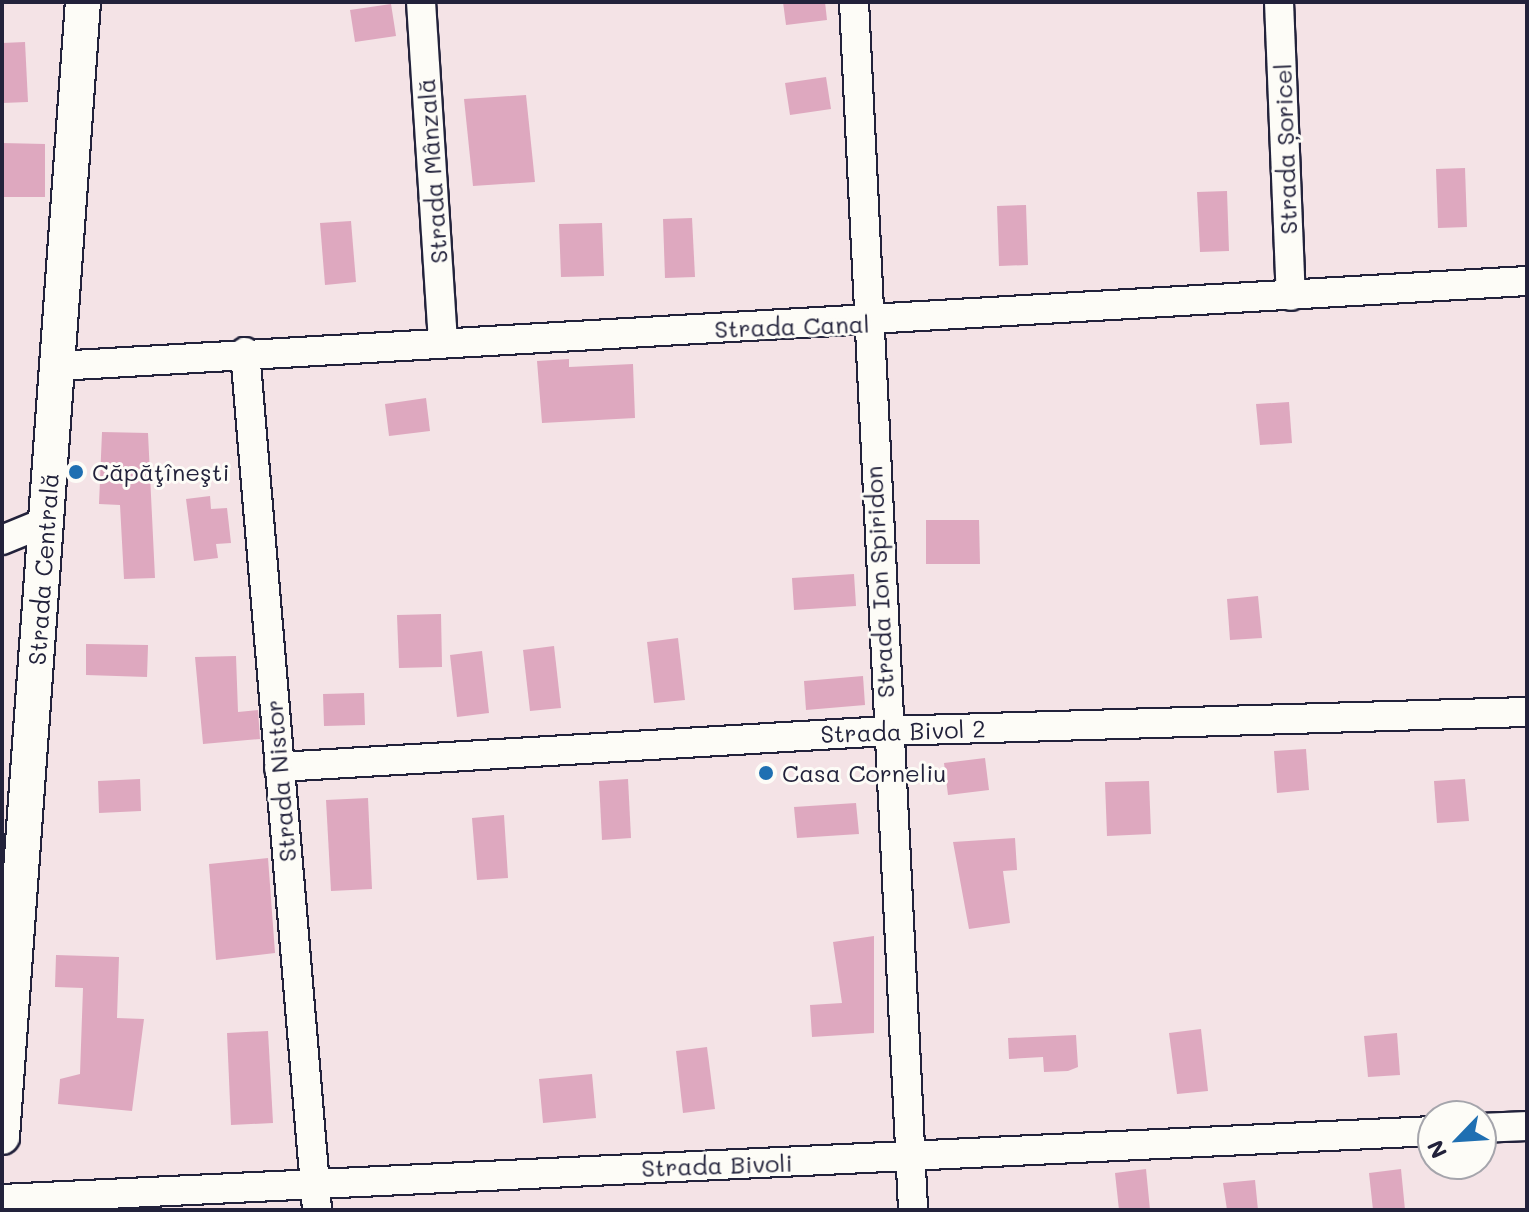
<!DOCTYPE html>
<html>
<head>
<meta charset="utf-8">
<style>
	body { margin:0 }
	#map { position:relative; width:1529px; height:1212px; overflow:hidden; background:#f4e3e6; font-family:Mali,sans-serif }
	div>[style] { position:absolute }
	.building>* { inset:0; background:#dea8bf }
	.roads { filter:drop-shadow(2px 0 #22223b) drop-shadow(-2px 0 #22223b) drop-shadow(0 2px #22223b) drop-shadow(0 -2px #22223b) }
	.minor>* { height:28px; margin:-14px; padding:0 14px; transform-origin:14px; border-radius:14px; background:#fdfcf7 }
	.major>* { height:34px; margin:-17px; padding:0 17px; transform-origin:17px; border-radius:17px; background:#fdfcf7 }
	.dots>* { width:22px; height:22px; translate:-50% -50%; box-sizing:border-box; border:4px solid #fdfcf7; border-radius:50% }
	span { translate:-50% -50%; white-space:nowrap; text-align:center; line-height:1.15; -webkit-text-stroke:6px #fdfcf7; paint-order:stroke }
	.street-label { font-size:24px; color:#22223b }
	.poi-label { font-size:24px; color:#22223b }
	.left { translate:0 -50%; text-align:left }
	.frame { position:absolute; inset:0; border:4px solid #22223b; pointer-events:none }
	.north { position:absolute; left:1417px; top:1100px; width:80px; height:80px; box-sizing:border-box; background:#fdfcf7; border:2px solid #a5a5ac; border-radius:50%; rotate:245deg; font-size:22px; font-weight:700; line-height:32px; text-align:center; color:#22223b }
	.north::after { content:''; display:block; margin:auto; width:28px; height:36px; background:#1f6fb2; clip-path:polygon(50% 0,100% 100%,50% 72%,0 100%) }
</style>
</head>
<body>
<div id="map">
	<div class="building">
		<i style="clip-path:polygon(783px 2px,825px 2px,827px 20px,786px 25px)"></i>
		<i style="clip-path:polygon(391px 4px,396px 36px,355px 42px,350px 10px)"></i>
		<i style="clip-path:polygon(25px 42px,28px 102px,2px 103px,2px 43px)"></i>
		<i style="clip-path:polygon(826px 77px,831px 109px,790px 115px,785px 83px)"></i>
		<i style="clip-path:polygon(526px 95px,535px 182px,473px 186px,464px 99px)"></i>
		<i style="clip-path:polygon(2px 143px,45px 144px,45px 197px,2px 197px)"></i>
		<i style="clip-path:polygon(1465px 168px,1467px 227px,1438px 228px,1436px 169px)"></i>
		<i style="clip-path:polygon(1227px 191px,1229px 251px,1200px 252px,1197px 192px)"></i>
		<i style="clip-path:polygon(1026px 205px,1028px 265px,999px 266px,997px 206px)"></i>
		<i style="clip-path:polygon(692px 218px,695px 277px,665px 278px,663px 219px)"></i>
		<i style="clip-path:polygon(351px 221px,356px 282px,325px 285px,320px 223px)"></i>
		<i style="clip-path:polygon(602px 223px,604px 276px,561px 277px,559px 224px)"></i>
		<i style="clip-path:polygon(569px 359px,569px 367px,633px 364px,635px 418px,542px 423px,537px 361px)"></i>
		<i style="clip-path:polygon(426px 398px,430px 431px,389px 436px,385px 404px)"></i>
		<i style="clip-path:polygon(1289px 402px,1292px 443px,1260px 445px,1256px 404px)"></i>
		<i style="clip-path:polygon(102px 432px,148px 433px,155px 578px,124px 579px,120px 505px,99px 504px)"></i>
		<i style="clip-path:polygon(210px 496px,211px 509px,227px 508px,231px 543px,216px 544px,218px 558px,194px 561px,186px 499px)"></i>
		<i style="clip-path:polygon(926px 520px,979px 520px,980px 564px,926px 564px)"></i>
		<i style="clip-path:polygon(854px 574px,856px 606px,794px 610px,792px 578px)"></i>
		<i style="clip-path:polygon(1258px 596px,1262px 638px,1230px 640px,1227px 599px)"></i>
		<i style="clip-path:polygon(441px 614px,442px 667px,399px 668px,397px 615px)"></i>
		<i style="clip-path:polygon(678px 638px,685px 700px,654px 703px,647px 642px)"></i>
		<i style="clip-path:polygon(86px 644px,148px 645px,147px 677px,86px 675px)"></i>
		<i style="clip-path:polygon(554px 646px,561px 708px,530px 711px,523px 650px)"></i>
		<i style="clip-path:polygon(482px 651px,489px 713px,457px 717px,450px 655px)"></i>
		<i style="clip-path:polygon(236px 656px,238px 712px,258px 710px,260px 739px,203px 744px,195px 657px)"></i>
		<i style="clip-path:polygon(863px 676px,865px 705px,806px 710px,804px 681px)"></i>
		<i style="clip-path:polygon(364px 693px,365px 725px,324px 726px,323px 694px)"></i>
		<i style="clip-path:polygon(1306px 749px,1309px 790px,1277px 793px,1274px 751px)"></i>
		<i style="clip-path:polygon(985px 758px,989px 790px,948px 795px,944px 763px)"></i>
		<i style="clip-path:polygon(140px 779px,141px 811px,99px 813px,98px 781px)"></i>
		<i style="clip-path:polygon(628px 779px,631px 838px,602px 840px,599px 781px)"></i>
		<i style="clip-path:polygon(1465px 779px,1469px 821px,1437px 823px,1434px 781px)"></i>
		<i style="clip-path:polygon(1149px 781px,1151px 834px,1107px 836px,1105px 782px)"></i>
		<i style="clip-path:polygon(368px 798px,372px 889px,331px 891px,326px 800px)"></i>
		<i style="clip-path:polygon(856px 803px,859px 834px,797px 838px,794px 807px)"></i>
		<i style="clip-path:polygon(504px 815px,508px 878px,477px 880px,472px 818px)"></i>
		<i style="clip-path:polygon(1015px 838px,1017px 870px,1003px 871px,1010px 923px,969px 929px,953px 842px)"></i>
		<i style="clip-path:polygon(268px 858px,275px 953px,216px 960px,209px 864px)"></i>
		<i style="clip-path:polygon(874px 936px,874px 1033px,812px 1037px,810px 1005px,842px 1003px,833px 942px)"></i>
		<i style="clip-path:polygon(56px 955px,119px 957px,117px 1018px,144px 1019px,132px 1111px,58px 1104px,60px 1079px,80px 1074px,83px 988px,55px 987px)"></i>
		<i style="clip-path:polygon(1201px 1029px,1208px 1091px,1177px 1094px,1169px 1033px)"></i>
		<i style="clip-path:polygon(268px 1031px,273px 1123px,231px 1125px,227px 1033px)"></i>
		<i style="clip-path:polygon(1397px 1033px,1400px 1075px,1368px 1077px,1364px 1036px)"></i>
		<i style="clip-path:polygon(1076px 1035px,1078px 1067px,1068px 1071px,1044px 1072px,1043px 1057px,1009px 1059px,1008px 1038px)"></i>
		<i style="clip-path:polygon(707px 1047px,715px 1109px,683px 1113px,676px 1051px)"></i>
		<i style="clip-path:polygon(592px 1074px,596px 1118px,543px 1123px,539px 1079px)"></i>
		<i style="clip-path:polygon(1146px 1169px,1150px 1210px,1119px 1210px,1115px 1173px)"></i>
		<i style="clip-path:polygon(1401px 1169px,1405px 1210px,1373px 1210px,1369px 1173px)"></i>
		<i style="clip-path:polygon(1255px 1180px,1258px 1210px,1227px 1210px,1223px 1183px)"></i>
	</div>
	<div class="roads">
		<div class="minor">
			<i style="left:421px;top:2px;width:339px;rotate:86.3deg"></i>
			<i style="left:854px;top:2px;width:1209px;rotate:87.2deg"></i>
			<i style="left:1279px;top:2px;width:294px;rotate:87.7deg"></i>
			<i style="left:245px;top:352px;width:861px;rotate:85.2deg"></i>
			<i style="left:57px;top:366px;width:1472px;rotate:-3.31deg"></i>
			<i style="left:2px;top:540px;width:48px;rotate:-22.2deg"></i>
			<i style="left:279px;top:767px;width:608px;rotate:-3.39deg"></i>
			<i style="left:886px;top:731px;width:641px;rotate:-1.7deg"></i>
			<i style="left:1481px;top:1128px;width:46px;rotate:-2.5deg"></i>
			<i style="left:2px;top:1199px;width:1433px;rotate:-2.72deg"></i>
		</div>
		<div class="major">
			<i style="left:2px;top:1137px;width:1138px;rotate:-85.92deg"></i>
		</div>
	</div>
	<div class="dots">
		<i style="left:76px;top:472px;background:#1f6fb2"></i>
		<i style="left:766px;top:773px;background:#1f6fb2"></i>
	</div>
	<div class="street-label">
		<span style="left:1285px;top:149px;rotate:-92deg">Strada Șoricel</span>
		<span style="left:432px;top:171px;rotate:-94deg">Strada Mânzală</span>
		<span style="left:792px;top:326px;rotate:-2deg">Strada Canal</span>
		<span style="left:43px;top:569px;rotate:-86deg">Strada Centrală</span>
		<span style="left:879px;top:582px;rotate:-93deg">Strada Ion Spiridon</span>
		<span style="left:903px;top:731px;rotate:-2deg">Strada Bivol 2</span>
		<span style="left:280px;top:781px;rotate:-95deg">Strada Nistor</span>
		<span style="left:717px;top:1165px;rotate:-2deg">Strada Bivoli</span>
	</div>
	<div class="poi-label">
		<span class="left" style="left:92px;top:472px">Căpăţîneşti</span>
		<span class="left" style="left:782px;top:773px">Casa Corneliu</span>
	</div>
	<div class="frame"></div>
	<div class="north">N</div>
</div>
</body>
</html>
